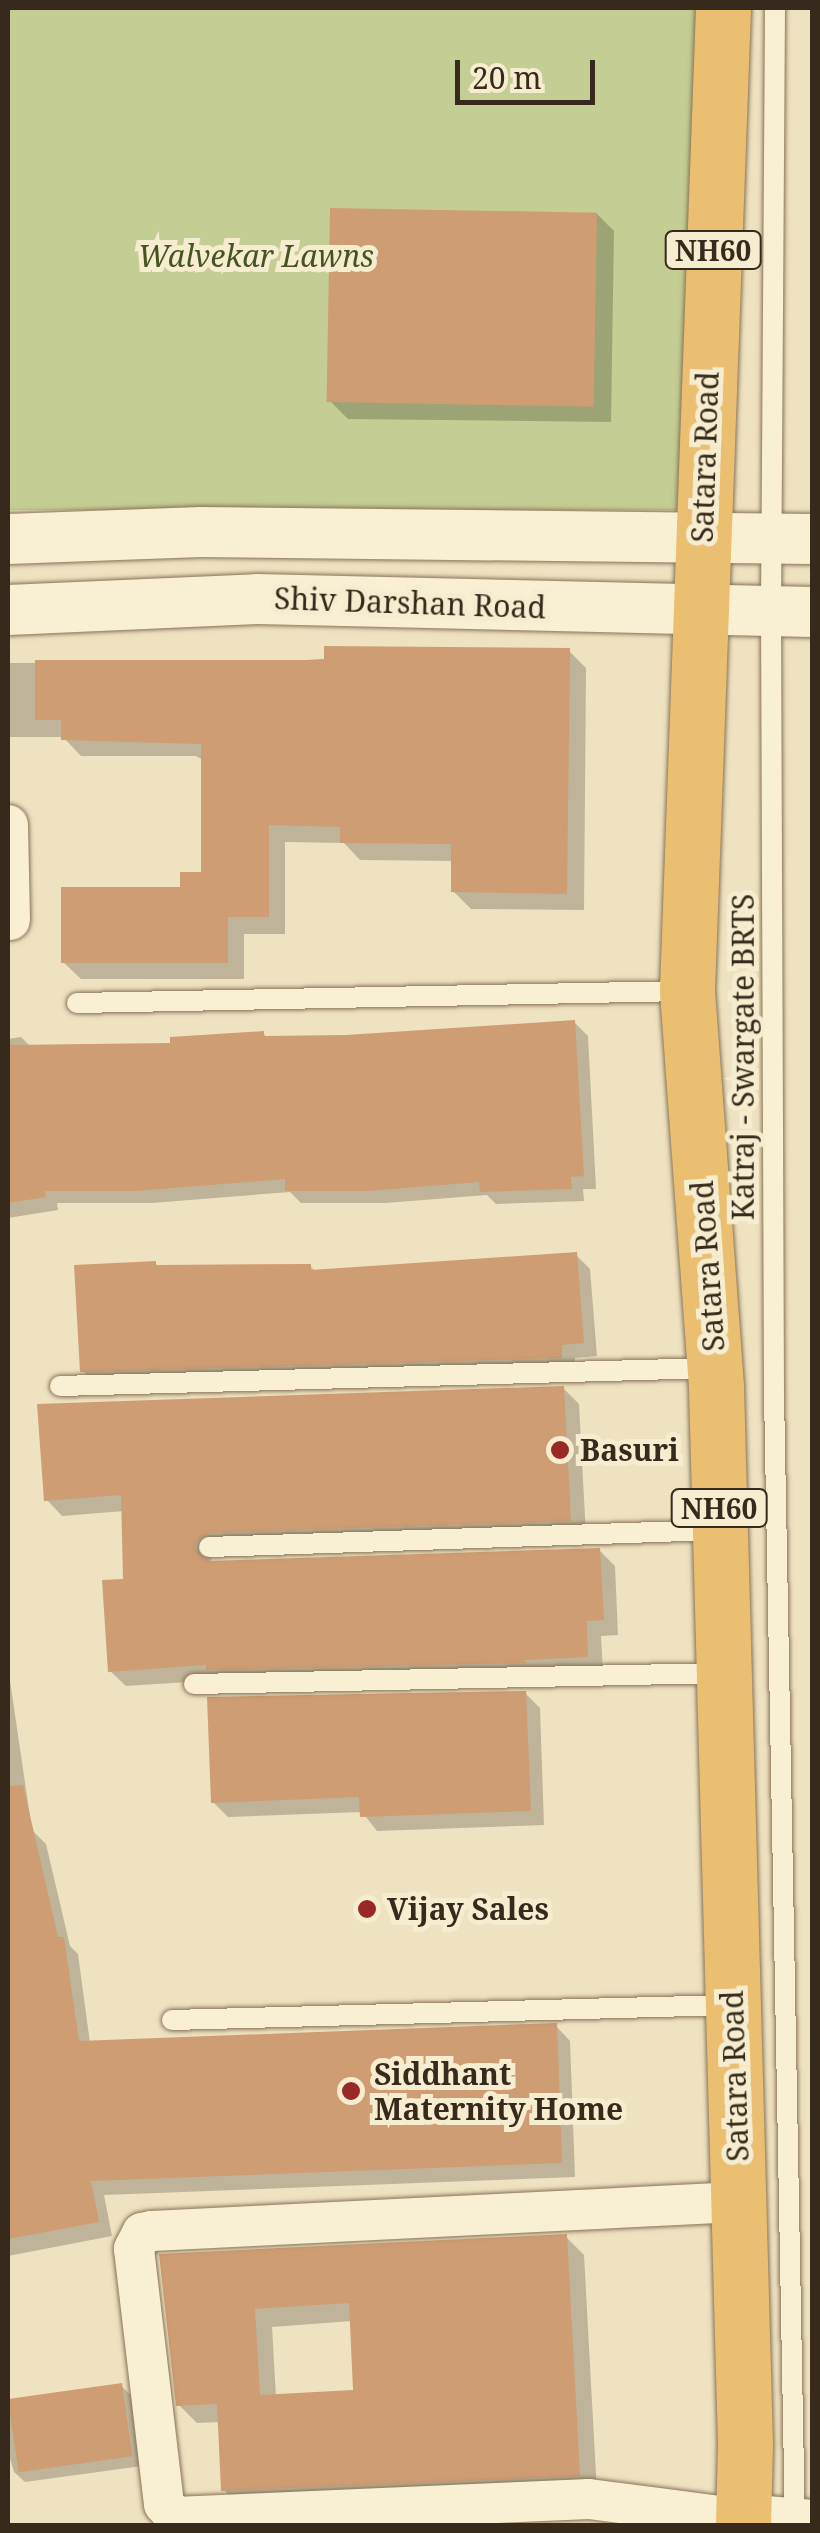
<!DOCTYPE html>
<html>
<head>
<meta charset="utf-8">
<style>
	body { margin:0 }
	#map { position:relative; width:820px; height:2533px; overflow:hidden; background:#efe2c0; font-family:"Noto Serif",serif }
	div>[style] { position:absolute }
	.green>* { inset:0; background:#c4cd93; transform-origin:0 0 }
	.shadow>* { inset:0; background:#0003 }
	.building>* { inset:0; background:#ce9d74; transform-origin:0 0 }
	.roads { filter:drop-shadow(0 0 2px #887357) drop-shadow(0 0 2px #887357) }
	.service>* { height:20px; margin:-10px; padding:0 10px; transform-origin:10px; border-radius:10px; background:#f9efd3 }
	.minor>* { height:40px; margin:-20px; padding:0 20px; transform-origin:20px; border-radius:20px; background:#f9efd3 }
	.tertiary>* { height:50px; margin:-25px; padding:0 25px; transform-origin:25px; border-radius:25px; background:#f9efd3 }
	.trunk>* { height:55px; margin:-27.5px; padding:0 27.5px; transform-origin:27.5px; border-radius:27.5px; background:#eabf72 }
	.dots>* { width:28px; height:28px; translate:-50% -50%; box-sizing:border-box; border:5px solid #f6eccf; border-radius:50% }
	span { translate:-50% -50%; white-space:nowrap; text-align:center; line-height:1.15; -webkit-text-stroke:10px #f6eccf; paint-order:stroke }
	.shield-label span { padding:2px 8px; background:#f6eccf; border:2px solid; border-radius:8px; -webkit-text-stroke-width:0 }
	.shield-label { font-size:28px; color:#372a1c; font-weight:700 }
	.park-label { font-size:30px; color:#465422; font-style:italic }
	.street-label { font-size:30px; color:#372a1c }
	.poi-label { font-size:30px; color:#372a1c; font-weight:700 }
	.left { translate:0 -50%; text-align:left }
	.frame { position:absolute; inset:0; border:10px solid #372a1c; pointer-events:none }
	.scale { position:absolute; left:455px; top:60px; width:140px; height:45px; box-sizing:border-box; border:5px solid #372a1c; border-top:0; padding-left:12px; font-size:30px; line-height:35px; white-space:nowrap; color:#372a1c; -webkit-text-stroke:8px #f6eccf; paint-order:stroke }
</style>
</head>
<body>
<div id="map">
	<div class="green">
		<i style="left:8px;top:8px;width:715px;height:502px"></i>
	</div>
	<div class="shadow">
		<i style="clip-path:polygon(596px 213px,614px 231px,611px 422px,348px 419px,330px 401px)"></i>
		<i style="clip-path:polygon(569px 651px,586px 668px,584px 910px,471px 909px,453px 891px,454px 861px,360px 860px,344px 843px,285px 842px,285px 934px,244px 934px,244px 979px,81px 979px,63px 962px,203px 875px,203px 760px,196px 756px,81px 756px,63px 737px,8px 737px,8px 663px,305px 663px)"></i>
		<i style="clip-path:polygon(574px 1022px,588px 1036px,596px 1189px,583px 1189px,584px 1201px,496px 1204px,487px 1195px,385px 1203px,301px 1203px,290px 1192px,152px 1203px,57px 1203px,58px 1210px,8px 1218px,8px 1039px,21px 1037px,31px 1047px,173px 1045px,263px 1033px,268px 1039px,346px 1037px)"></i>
		<i style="clip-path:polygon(576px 1255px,590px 1269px,597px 1356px,575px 1358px,575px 1372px,97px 1385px,83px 1371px,155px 1263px,159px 1267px,310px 1266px,316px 1272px)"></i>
		<i style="clip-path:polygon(563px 1388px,579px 1404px,586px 1536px,212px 1555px,211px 1563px,599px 1550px,615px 1566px,618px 1635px,601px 1636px,603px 1672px,219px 1680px,126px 1686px,110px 1671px,125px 1581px,124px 1511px,62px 1516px,47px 1500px)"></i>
		<i style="clip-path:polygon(8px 1667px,32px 1830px,46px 1844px,70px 1946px,78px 1954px,90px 2043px,556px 2026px,570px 2041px,575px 2177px,104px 2195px,112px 2236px,8px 2256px)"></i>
		<i style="clip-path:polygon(525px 1693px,540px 1708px,544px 1825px,377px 1831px,362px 1812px,228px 1817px,213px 1802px)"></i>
		<i style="clip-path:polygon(evenodd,566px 2237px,584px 2255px,597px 2493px,242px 2508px,224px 2490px,220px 2422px,197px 2423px,179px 2405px,161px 2257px,566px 2237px,352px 2321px,356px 2392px,276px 2397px,272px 2327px,352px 2321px)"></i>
		<i style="clip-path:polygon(121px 2386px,132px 2396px,142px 2466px,25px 2482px,14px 2472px,8px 2452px,8px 2402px)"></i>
	</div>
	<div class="building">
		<i style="left:330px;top:208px;width:267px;height:194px;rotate:1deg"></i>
		<i style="clip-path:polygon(324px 646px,570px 648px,567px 894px,451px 892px,451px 844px,340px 843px,340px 827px,269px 825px,269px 917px,228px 917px,228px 963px,61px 963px,61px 887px,180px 887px,180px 872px,201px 872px,201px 744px,61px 740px,61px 720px,35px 720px,35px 660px,305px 660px,324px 659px)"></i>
		<i style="clip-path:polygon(575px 1020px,584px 1176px,571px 1177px,572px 1189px,480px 1192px,479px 1182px,370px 1191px,285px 1191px,285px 1179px,138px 1191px,45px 1191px,46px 1197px,8px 1203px,8px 1045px,170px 1043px,170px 1037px,264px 1031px,264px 1036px,346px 1035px)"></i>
		<i style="clip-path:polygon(577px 1252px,584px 1343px,562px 1345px,562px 1358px,80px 1372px,74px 1265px,156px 1261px,156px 1265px,311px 1264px,311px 1270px)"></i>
		<i style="clip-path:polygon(564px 1386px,571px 1521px,209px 1533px,197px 1540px,195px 1548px,209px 1561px,600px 1548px,604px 1620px,587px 1621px,588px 1657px,525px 1660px,525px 1663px,206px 1670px,206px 1665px,108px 1672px,102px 1580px,123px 1579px,121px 1495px,44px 1501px,37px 1404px)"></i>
		<i style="clip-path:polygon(526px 1691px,531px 1811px,360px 1817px,359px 1797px,211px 1803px,207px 1697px)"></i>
		<i style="clip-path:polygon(23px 1785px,58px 1937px,64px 1937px,79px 2041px,557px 2023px,562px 2163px,91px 2181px,99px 2222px,8px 2239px,8px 1786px)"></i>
		<i style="clip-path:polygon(evenodd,567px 2234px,580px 2476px,221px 2491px,217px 2404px,176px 2406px,159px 2254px,567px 2234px,349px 2303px,353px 2390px,260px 2395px,255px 2309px,349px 2303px)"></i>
		<i style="left:122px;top:2383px;width:74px;height:115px;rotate:82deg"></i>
	</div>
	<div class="roads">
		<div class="service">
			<i style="left:775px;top:8px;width:601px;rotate:90.38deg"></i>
			<i style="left:771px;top:609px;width:784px;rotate:89.78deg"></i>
			<i style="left:774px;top:1393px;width:1131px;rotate:88.94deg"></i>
			<i style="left:77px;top:1003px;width:608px;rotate:-1.13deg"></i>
			<i style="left:60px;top:1386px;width:652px;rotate:-1.58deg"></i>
			<i style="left:209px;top:1547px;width:508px;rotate:-1.92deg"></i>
			<i style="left:194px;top:1684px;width:528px;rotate:-1.19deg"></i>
			<i style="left:172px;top:2020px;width:558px;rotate:-1.54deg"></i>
		</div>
		<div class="minor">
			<i style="left:8px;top:825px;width:95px;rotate:88.8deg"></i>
			<i style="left:738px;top:2202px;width:587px;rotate:177.17deg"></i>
			<i style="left:152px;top:2231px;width:10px;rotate:169deg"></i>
			<i style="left:142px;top:2233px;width:18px;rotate:117deg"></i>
			<i style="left:134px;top:2249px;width:257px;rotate:83.3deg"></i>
			<i style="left:164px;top:2504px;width:17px;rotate:50deg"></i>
			<i style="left:175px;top:2517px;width:414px;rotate:-2.5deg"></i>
			<i style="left:589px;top:2499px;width:155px;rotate:7.4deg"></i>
		</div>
		<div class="tertiary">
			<i style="left:8px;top:539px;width:193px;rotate:-2.1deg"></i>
			<i style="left:201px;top:532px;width:611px;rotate:0.66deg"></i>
			<i style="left:8px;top:610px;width:249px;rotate:-2.5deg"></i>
			<i style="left:257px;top:599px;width:555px;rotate:1.34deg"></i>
			<i style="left:743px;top:2519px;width:69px;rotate:5deg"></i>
		</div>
		<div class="trunk">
			<i style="left:723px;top:8px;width:984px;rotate:92.1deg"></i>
			<i style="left:687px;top:991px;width:397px;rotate:85.8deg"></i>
			<i style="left:716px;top:1387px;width:1056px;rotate:88.43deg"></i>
			<i style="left:745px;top:2443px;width:83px;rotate:91.4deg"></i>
		</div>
	</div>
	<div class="dots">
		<i style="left:560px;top:1450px;background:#982926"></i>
		<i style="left:367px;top:1909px;background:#982926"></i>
		<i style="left:351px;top:2091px;background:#982926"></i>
	</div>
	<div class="shield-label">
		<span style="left:713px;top:250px">NH60</span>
		<span style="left:719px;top:1508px">NH60</span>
	</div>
	<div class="park-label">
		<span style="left:256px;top:256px">Walvekar Lawns</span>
	</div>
	<div class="street-label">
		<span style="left:705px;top:457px;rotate:-88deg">Satara Road</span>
		<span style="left:410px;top:603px;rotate:2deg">Shiv Darshan Road</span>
		<span style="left:743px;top:1057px;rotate:-90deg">Katraj - Swargate BRTS</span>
		<span style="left:708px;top:1266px;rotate:-94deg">Satara Road</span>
		<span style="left:735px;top:2076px;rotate:-92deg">Satara Road</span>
	</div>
	<div class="poi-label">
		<span class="left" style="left:580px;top:1450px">Basuri</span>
		<span class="left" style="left:387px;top:1909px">Vijay Sales</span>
		<span class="left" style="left:374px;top:2091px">Siddhant<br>Maternity Home</span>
	</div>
	<div class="frame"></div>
	<div class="scale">20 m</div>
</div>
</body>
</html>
